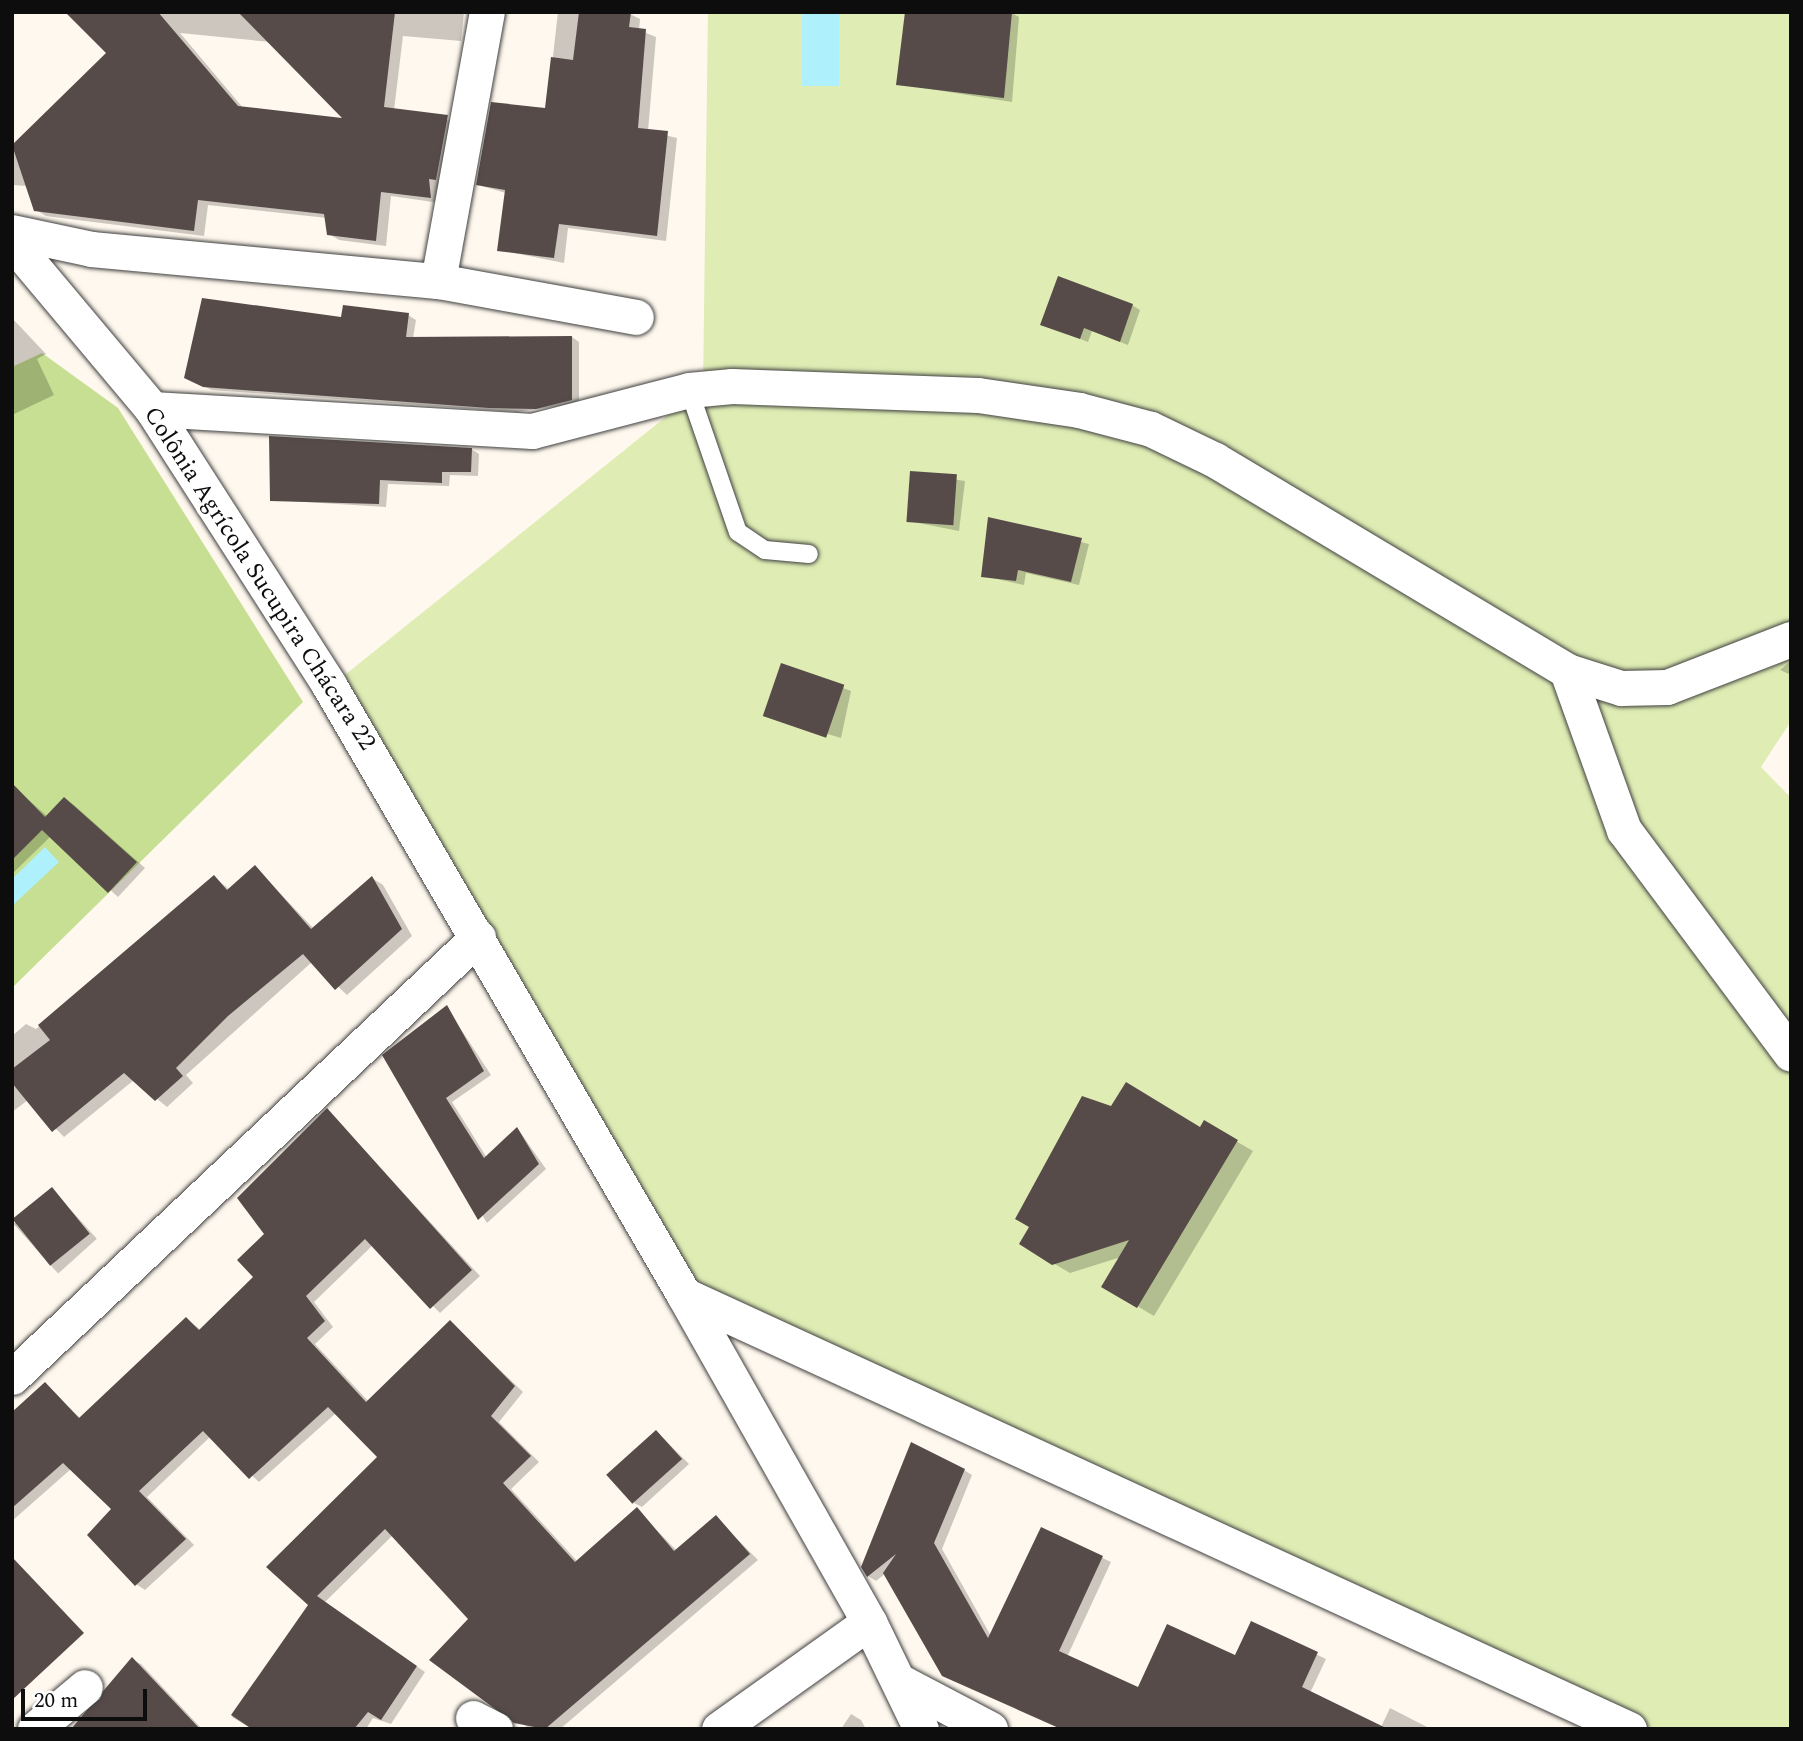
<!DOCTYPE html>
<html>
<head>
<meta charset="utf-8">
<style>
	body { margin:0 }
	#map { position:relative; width:1803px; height:1741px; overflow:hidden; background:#fff8ee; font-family:Spectral,serif }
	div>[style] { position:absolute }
	.green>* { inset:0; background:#dfedb4 }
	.forest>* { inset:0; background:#c6df92 }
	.water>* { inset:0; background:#aef0fb; transform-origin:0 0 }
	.shadow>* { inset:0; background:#0003; transform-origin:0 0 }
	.building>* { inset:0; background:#574b49; transform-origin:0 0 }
	.roads { filter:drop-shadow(0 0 2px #404040) drop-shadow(0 0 2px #404040) }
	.service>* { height:18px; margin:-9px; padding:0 9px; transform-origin:9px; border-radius:9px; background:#fff }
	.minor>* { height:35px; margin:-17.5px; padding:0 17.5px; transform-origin:17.5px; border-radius:17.5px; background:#fff }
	span { translate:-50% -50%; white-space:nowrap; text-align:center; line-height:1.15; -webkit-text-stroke:7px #fff; paint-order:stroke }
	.street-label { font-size:24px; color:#0d0d0d }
	.frame { position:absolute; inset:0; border:14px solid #0d0d0d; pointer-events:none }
	.scale { position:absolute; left:21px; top:1689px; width:126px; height:32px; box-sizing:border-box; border:4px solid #0d0d0d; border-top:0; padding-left:9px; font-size:21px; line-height:24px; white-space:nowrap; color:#0d0d0d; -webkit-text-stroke:5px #fff; paint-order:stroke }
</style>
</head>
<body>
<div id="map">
	<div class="green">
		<i style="clip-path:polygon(708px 12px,1791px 12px,1791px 721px,1761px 767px,1791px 798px,1791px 1729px,1642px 1729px,701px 1301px,341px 678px,703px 387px)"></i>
	</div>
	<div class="forest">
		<i style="clip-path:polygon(42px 353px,118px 408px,303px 702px,12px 988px,12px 367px)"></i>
	</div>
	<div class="water">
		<i style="left:802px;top:12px;width:37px;height:74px"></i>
		<i style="clip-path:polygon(45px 847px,59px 862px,12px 906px,12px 879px)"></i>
	</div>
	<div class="shadow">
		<i style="clip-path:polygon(evenodd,67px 12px,464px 12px,461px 41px,403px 36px,394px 110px,457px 122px,440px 203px,391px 196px,386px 246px,339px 240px,329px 234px,327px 218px,208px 205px,204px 236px,46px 216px,36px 210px,27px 186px,12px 185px,12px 147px,108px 53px,67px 12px,180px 33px,270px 42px,347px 121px,244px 109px,180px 33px)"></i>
		<i style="clip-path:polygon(558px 12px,630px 14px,640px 19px,639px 30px,656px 37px,648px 131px,677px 138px,666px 241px,568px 228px,564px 263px,499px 250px,506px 193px,478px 185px,547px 109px)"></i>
		<i style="clip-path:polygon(1012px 13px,1019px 17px,1012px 102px,898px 84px)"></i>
		<i style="clip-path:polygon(1132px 305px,1140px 310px,1128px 345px,1092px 331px,1088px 342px,1042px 324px)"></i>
		<i style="clip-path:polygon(408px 315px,416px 320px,413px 338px,572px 337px,579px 342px,579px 403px,517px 412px,212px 390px,194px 382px)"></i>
		<i style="clip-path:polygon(12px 318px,46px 354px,37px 359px,54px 395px,12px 415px)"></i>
		<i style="clip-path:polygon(471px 449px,479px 454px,478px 476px,450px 475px,449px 486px,388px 484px,386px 507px,272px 500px)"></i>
		<i style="clip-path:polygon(911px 473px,965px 481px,959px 531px,908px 521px)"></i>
		<i style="clip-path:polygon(990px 519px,1089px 544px,1079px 585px,1026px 573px,1024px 585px,983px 576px)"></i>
		<i style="clip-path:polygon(1791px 661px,1791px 675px,1780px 670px)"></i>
		<i style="clip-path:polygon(782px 665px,851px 691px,841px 738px,768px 716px)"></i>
		<i style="clip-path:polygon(13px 786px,48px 817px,65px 799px,74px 805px,145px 868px,118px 897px,51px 836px,12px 874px)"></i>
		<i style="clip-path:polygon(255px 867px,314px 929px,372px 878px,383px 885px,412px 936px,347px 995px,312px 962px,186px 1075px,193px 1083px,167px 1107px,134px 1080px,64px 1137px,28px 1100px,12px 1112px,12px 1036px,26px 1024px,36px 1029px,214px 877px,230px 890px)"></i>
		<i style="clip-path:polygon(447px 1008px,491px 1075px,452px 1102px,487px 1158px,518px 1129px,546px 1169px,487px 1223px,385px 1055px)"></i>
		<i style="clip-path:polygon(1111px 1108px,1201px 1129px,1205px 1123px,1253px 1151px,1154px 1316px,1103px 1286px,1121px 1257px,1070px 1273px,1053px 1263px)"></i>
		<i style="clip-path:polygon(327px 1110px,480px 1276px,440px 1313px,373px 1245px,314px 1302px,333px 1327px,315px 1344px,369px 1402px,450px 1322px,523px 1392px,499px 1422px,539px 1462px,511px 1489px,578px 1562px,637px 1510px,677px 1551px,716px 1518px,758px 1560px,560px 1729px,530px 1729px,432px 1660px,470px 1619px,393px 1535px,324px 1603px,425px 1672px,391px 1724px,373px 1718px,366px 1729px,252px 1729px,232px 1717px,310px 1604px,380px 1457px,336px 1413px,259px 1482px,211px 1436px,147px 1497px,194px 1545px,145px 1590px,136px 1584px,114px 1509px,71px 1469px,12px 1521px,12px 1414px,45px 1384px,81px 1419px,186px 1319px,201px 1330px,256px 1277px,266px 1234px)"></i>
		<i style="left:52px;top:1189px;width:67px;height:52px;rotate:48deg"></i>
		<i style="clip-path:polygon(657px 1432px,689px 1464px,642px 1507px,634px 1503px)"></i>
		<i style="clip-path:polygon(964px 1470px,972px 1475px,942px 1549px,991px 1636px,1042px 1529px,1111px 1562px,1067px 1657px,1139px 1689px,1236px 1657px,1252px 1623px,1326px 1659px,1310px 1693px,1381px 1727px,1390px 1708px,1431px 1729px,1068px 1729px,886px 1573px,876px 1581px,868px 1576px)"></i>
		<i style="clip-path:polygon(132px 1660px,141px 1664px,202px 1729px,73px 1729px)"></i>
		<i style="clip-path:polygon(851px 1714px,861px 1720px,866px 1729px,841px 1729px)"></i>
	</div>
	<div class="building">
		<i style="clip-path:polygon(65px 12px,158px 12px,238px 106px,342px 118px,238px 12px,395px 12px,384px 107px,448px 115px,436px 180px,429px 179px,431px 198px,381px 192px,376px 241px,327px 235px,324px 214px,198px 200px,194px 231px,34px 211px,12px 145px,106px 53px)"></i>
		<i style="clip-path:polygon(579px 12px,631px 12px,629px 27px,646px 29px,638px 128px,668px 131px,657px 236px,559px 224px,554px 258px,497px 251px,505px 190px,476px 185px,491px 102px,545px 108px,551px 57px,573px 60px)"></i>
		<i style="clip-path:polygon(905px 12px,1012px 12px,1004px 98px,896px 85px)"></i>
		<i style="clip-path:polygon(1058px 276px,1133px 304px,1120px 342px,1084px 328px,1080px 339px,1040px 325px)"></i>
		<i style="clip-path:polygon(202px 298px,341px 317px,343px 305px,409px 313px,406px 337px,572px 336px,572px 400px,536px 409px,489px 408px,203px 387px,184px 378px)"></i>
		<i style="clip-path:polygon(269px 436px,472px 448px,471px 472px,442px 472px,442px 483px,380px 480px,379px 504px,270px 501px)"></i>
		<i style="left:910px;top:471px;width:47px;height:51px;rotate:4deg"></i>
		<i style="clip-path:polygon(988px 517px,1082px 538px,1071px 582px,1018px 570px,1016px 581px,981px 577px)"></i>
		<i style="left:781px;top:663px;width:67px;height:56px;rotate:19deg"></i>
		<i style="clip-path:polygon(12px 783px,45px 817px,64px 797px,137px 862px,108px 893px,42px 830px,12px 860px)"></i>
		<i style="clip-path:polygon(255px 865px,311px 929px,372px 876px,402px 929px,335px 990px,303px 954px,228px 1016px,176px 1068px,183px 1076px,155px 1101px,124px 1073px,52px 1132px,12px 1083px,12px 1069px,50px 1040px,38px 1025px,214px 875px,227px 890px)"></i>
		<i style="clip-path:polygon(447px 1005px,484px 1071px,446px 1098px,484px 1158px,517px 1127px,539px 1164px,478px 1220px,382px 1055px)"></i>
		<i style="clip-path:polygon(1126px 1082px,1200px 1127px,1204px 1120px,1238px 1140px,1137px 1308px,1101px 1287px,1129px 1240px,1052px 1265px,1019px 1244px,1029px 1227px,1015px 1219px,1082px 1096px,1111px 1106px)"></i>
		<i style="clip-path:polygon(327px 1108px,472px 1270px,430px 1309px,365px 1239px,306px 1296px,325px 1321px,307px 1338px,366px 1402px,450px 1320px,515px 1386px,491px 1416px,531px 1456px,503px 1483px,575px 1562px,637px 1507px,674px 1551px,716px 1515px,750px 1554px,545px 1729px,514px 1723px,429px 1660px,468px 1619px,385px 1529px,317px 1596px,417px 1666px,381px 1720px,368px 1712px,354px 1729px,252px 1729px,231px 1715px,308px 1605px,266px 1567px,377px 1457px,328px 1407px,249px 1479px,203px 1431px,139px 1491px,186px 1539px,135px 1586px,87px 1535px,111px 1509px,63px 1463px,12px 1508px,12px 1412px,45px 1382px,79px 1418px,186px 1317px,199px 1330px,253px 1277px,237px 1260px,264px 1234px,237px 1198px)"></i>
		<i style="left:52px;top:1187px;width:60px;height:51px;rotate:51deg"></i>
		<i style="left:656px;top:1430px;width:39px;height:67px;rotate:48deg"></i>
		<i style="clip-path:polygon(911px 1442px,965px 1469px,934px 1543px,988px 1638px,1041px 1527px,1103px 1556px,1059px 1651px,1138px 1687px,1167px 1624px,1235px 1655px,1251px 1621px,1318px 1652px,1302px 1687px,1388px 1729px,1061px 1729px,942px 1676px,883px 1573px,896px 1554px,867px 1577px,861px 1567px)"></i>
		<i style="clip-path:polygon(12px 1557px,84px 1633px,12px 1700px)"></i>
		<i style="clip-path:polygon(132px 1657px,200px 1729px,71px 1729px)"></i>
	</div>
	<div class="roads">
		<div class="service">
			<i style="left:689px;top:390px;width:150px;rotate:71deg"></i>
			<i style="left:738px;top:532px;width:32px;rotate:34deg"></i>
			<i style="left:765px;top:550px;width:44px;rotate:5.2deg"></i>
		</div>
		<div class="minor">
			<i style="left:12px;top:232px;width:81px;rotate:12.1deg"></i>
			<i style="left:91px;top:249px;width:348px;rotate:5.3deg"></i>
			<i style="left:438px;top:281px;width:201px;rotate:10.3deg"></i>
			<i style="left:12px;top:242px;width:218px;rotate:50deg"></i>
			<i style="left:152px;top:409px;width:328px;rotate:57.3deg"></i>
			<i style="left:329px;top:685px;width:706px;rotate:59.8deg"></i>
			<i style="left:684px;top:1295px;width:376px;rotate:60.5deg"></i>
			<i style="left:869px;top:1622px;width:119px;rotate:64.1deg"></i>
			<i style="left:438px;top:281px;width:273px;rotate:-79.7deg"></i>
			<i style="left:152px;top:409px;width:381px;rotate:3.3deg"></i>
			<i style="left:532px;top:431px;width:162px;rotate:-14.6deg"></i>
			<i style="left:689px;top:390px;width:43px;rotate:-5.3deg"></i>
			<i style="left:732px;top:386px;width:246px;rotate:2.1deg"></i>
			<i style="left:978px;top:395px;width:102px;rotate:8.4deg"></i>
			<i style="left:1079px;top:410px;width:74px;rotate:14.8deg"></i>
			<i style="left:1151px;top:429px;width:71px;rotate:25.8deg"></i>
			<i style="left:1215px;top:460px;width:410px;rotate:30.9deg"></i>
			<i style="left:1567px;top:671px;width:57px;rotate:17.5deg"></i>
			<i style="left:1621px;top:688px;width:46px;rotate:-1.2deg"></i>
			<i style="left:1667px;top:687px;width:133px;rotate:-21.2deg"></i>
			<i style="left:1567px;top:671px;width:169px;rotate:70.3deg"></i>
			<i style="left:1624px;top:830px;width:279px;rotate:53.3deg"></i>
			<i style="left:684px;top:1295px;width:1040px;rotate:24.67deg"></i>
			<i style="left:12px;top:1377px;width:641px;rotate:-43.36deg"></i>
			<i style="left:899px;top:1681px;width:103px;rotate:27.8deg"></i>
			<i style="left:473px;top:1718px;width:25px;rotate:27deg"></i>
			<i style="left:35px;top:1729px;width:65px;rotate:-40deg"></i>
			<i style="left:719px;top:1729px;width:184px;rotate:-35.5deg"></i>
		</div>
	</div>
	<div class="street-label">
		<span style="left:259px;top:579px;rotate:57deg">Colônia Agrícola Sucupira Chácara 22</span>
	</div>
	<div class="frame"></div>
	<div class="scale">20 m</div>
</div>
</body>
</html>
